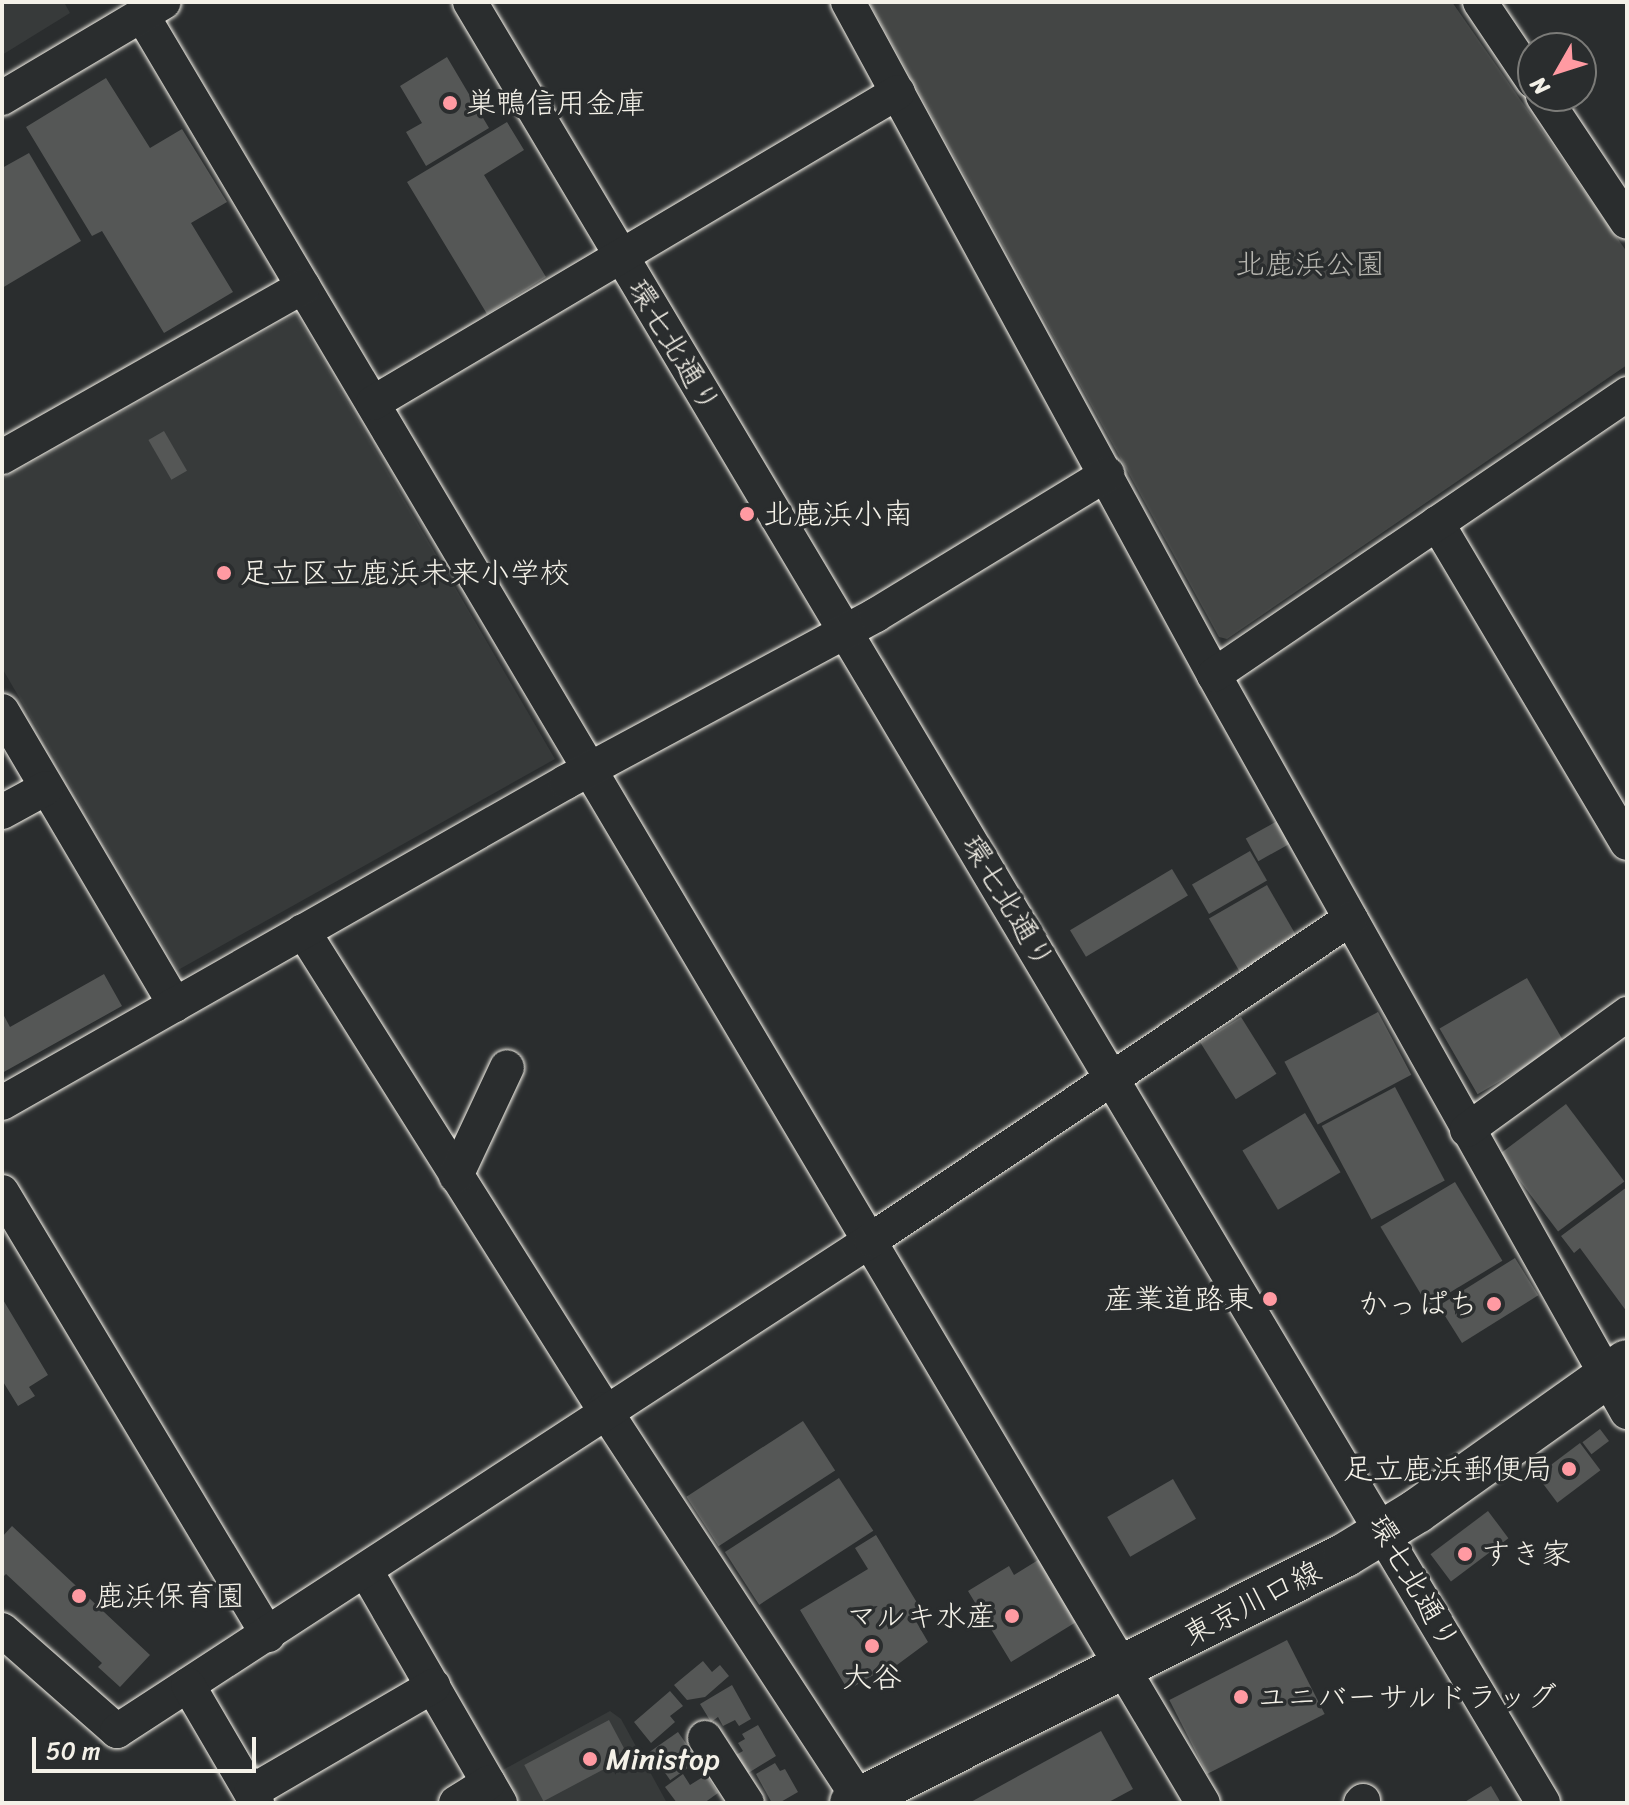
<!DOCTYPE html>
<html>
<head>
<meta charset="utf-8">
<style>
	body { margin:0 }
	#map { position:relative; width:1629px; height:1805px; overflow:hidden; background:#2a2d2e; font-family:Sriracha,"Klee One",sans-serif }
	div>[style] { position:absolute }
	.built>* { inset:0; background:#373a3a }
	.green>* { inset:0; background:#444645 }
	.building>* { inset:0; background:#555756; transform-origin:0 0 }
	.roads { filter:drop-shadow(0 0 2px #f4f1e8) drop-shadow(0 0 2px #f4f1e8) }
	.minor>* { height:34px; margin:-17px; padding:0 17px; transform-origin:17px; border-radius:17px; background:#2a2d2e }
	.major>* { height:44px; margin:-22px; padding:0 22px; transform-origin:22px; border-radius:22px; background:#2a2d2e }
	.dots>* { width:22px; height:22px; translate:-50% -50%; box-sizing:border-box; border:4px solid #2a2d2e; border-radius:50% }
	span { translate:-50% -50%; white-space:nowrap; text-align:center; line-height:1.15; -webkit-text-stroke:7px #2a2d2e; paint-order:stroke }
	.poi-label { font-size:30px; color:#f4f1e8 }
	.left { translate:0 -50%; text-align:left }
	.right { translate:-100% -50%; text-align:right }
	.park-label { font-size:30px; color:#b6b5af }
	.street-label { font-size:30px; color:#f4f1e8 }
	.frame { position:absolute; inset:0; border:4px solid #f4f1e8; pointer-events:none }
	.north { position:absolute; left:1517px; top:32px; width:80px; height:80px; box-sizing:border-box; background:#2a2d2e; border:2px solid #7b7b78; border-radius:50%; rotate:231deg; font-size:22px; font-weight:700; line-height:32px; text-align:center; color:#f4f1e8 }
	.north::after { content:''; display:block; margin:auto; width:28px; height:36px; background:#ff9aa2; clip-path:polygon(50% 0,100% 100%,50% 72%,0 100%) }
	.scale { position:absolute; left:32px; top:1737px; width:224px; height:36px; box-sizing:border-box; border:4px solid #f4f1e8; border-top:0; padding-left:10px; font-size:24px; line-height:28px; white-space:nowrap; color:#f4f1e8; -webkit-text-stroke:6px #2a2d2e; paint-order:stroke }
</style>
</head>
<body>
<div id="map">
	<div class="built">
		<i style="clip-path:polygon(2px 2px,64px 2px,70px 13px,2px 55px)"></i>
		<i style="clip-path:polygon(296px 314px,555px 759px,178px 970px,2px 668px,2px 479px)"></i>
		<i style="clip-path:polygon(610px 1711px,621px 1719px,667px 1803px,519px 1803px,501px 1771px)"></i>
	</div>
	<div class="green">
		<i style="clip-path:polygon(869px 2px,1452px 2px,1627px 252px,1627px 365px,1227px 639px,1219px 637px)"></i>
	</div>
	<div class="building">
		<i style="clip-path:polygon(447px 57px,489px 128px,426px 166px,406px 132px,422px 123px,400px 86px)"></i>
		<i style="clip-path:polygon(106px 78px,150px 148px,182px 129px,227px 202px,191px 223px,233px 292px,164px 333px,102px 231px,92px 236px,26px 127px)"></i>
		<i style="clip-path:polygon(507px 122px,524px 150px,484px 175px,546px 277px,487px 314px,407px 182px)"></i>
		<i style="clip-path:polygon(29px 153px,81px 241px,2px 288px,2px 168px)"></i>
		<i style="left:164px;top:431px;width:46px;height:18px;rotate:60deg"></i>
		<i style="left:1279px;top:820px;width:26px;height:38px;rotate:61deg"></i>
		<i style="left:1250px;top:851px;width:34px;height:67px;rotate:60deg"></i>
		<i style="left:1172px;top:869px;width:31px;height:119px;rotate:59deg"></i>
		<i style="left:1267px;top:885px;width:67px;height:67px;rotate:60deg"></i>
		<i style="clip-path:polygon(104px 974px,122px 1006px,2px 1073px,2px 1012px,10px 1027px)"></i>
		<i style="left:1527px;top:978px;width:76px;height:101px;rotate:60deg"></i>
		<i style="left:1378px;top:1012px;width:71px;height:106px;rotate:62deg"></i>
		<i style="left:1241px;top:1017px;width:67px;height:48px;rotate:58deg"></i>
		<i style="left:1395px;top:1087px;width:106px;height:83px;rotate:62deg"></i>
		<i style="left:1566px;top:1104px;width:97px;height:83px;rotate:53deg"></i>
		<i style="left:1305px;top:1113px;width:69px;height:73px;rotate:59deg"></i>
		<i style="left:1455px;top:1182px;width:92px;height:87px;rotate:59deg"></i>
		<i style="clip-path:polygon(1627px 1187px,1627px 1312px,1580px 1248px,1574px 1253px,1561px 1236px)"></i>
		<i style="left:1515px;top:1258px;width:44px;height:90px;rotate:58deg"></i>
		<i style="clip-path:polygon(2px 1298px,48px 1375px,29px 1387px,35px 1396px,18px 1406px,2px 1380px)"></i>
		<i style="left:803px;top:1421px;width:59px;height:139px;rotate:57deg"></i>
		<i style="left:1600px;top:1429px;width:15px;height:22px;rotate:53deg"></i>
		<i style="left:1580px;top:1443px;width:34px;height:54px;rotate:53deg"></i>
		<i style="left:839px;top:1478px;width:63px;height:136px;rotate:57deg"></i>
		<i style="left:1173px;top:1479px;width:46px;height:76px;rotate:60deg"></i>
		<i style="left:1488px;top:1511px;width:34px;height:72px;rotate:53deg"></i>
		<i style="clip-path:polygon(12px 1526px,150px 1655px,120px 1687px,98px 1667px,102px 1663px,6px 1574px,2px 1578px,2px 1537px)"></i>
		<i style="clip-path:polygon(876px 1535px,919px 1606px,910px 1611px,928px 1642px,878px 1679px,875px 1674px,848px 1690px,800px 1610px,868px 1569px,855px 1548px)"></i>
		<i style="clip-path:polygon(1043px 1557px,1081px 1619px,1011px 1662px,968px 1591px,1009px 1566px,1014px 1575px)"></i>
		<i style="left:1287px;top:1640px;width:83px;height:132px;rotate:63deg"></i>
		<i style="clip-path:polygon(703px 1661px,712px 1672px,720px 1665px,729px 1676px,705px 1697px,687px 1700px,674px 1685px)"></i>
		<i style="clip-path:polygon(732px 1685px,751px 1719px,739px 1726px,735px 1720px,723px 1726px,718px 1717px,711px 1722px,700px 1704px)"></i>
		<i style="clip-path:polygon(670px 1691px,683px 1706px,670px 1716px,675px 1722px,651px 1743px,634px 1722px)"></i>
		<i style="left:609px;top:1720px;width:41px;height:96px;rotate:62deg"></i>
		<i style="clip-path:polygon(758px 1725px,776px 1756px,745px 1775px,734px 1756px,743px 1751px,738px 1743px,745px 1739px,742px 1734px)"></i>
		<i style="clip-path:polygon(1101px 1731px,1133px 1789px,1107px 1803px,969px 1803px)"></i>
		<i style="left:678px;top:1732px;width:35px;height:34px;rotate:55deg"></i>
		<i style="clip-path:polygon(775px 1763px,780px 1771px,785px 1769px,798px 1792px,779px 1803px,772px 1803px,756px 1774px)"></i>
		<i style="clip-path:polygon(683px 1774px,690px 1785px,706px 1775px,718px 1793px,704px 1803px,677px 1803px,665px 1787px)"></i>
		<i style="clip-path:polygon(1491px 1786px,1501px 1803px,1463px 1803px)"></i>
	</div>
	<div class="roads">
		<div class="minor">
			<i style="left:470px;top:2px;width:2096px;rotate:59.21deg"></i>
			<i style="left:848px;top:2px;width:766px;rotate:61.46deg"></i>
			<i style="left:1214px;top:675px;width:845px;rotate:60.73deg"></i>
			<i style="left:1480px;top:2px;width:95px;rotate:56.1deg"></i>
			<i style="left:142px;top:15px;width:2079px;rotate:59.32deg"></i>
			<i style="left:1543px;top:96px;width:151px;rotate:56.3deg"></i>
			<i style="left:2px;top:98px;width:188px;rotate:-30.7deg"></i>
			<i style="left:373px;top:403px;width:610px;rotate:-30.64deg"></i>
			<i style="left:2px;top:457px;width:346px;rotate:-29.5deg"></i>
			<i style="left:1437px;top:523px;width:372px;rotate:59.3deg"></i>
			<i style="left:1214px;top:675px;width:500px;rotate:-34.2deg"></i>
			<i style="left:2px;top:711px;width:341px;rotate:59.5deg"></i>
			<i style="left:2px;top:812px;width:50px;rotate:-28.6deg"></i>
			<i style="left:303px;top:931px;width:565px;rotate:57.8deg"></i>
			<i style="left:604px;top:1409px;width:471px;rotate:56.8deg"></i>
			<i style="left:2px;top:1103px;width:649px;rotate:-29.65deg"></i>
			<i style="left:566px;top:782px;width:352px;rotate:-28.3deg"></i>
			<i style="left:876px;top:615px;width:271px;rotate:-31.4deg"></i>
			<i style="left:1467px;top:1130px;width:198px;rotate:-35.9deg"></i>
			<i style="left:456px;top:1176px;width:120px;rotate:-64.9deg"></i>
			<i style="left:2px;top:1192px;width:517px;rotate:59.02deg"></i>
			<i style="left:366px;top:1571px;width:268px;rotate:60deg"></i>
			<i style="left:2px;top:1630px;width:153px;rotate:41.3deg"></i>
			<i style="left:117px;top:1731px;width:900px;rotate:-33.07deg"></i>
			<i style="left:871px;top:1240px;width:577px;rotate:-33.83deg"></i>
			<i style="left:188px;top:1685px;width:137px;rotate:59.7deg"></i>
			<i style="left:705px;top:1738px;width:77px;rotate:57.1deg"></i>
			<i style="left:251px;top:1792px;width:211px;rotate:-30.2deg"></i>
			<i style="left:456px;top:1803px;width:38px;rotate:-32deg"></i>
			<i style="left:1361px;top:1803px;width:3px;rotate:-45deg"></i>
		</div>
		<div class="major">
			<i style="left:852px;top:1803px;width:552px;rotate:-26.7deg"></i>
			<i style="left:1345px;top:1555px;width:84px;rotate:-31.4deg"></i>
			<i style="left:1417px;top:1511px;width:257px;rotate:-35.4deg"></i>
		</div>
	</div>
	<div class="dots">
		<i style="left:450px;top:103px;background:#ff9aa2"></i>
		<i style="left:747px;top:514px;background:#ff9aa2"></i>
		<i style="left:224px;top:573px;background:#ff9aa2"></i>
		<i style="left:1270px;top:1299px;background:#ff9aa2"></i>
		<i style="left:1494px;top:1304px;background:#ff9aa2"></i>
		<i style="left:1569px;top:1469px;background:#ff9aa2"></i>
		<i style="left:1465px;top:1554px;background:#ff9aa2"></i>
		<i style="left:79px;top:1596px;background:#ff9aa2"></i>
		<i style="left:1012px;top:1616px;background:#ff9aa2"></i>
		<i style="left:872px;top:1646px;background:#ff9aa2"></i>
		<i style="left:1241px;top:1697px;background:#ff9aa2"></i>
		<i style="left:590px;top:1759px;background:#ff9aa2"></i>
	</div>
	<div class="poi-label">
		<span class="left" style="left:466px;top:103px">巣鴨信用金庫</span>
		<span class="left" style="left:763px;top:514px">北鹿浜小南</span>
		<span class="left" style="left:240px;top:573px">足立区立鹿浜未来小学校</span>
		<span class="right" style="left:1254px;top:1299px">産業道路東</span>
		<span class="right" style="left:1478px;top:1304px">かっぱち</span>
		<span class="right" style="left:1553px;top:1469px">足立鹿浜郵便局</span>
		<span class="left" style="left:1481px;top:1554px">すき家</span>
		<span class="left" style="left:95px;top:1596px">鹿浜保育園</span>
		<span class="right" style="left:996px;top:1616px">マルキ水産</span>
		<span style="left:872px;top:1677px">大谷</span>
		<span class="left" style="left:1257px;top:1697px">ユニバーサルドラッグ</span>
		<span class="left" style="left:606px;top:1759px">Ministop</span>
	</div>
	<div class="park-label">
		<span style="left:1310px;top:264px">北鹿浜公園</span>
	</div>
	<div class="street-label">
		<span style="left:674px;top:346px;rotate:59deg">環七北通り</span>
		<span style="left:1008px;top:902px;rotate:59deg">環七北通り</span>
		<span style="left:1414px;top:1582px;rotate:60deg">環七北通り</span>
		<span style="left:1252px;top:1603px;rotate:-27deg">東京川口線</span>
	</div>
	<div class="frame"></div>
	<div class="north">N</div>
	<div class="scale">50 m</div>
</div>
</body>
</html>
